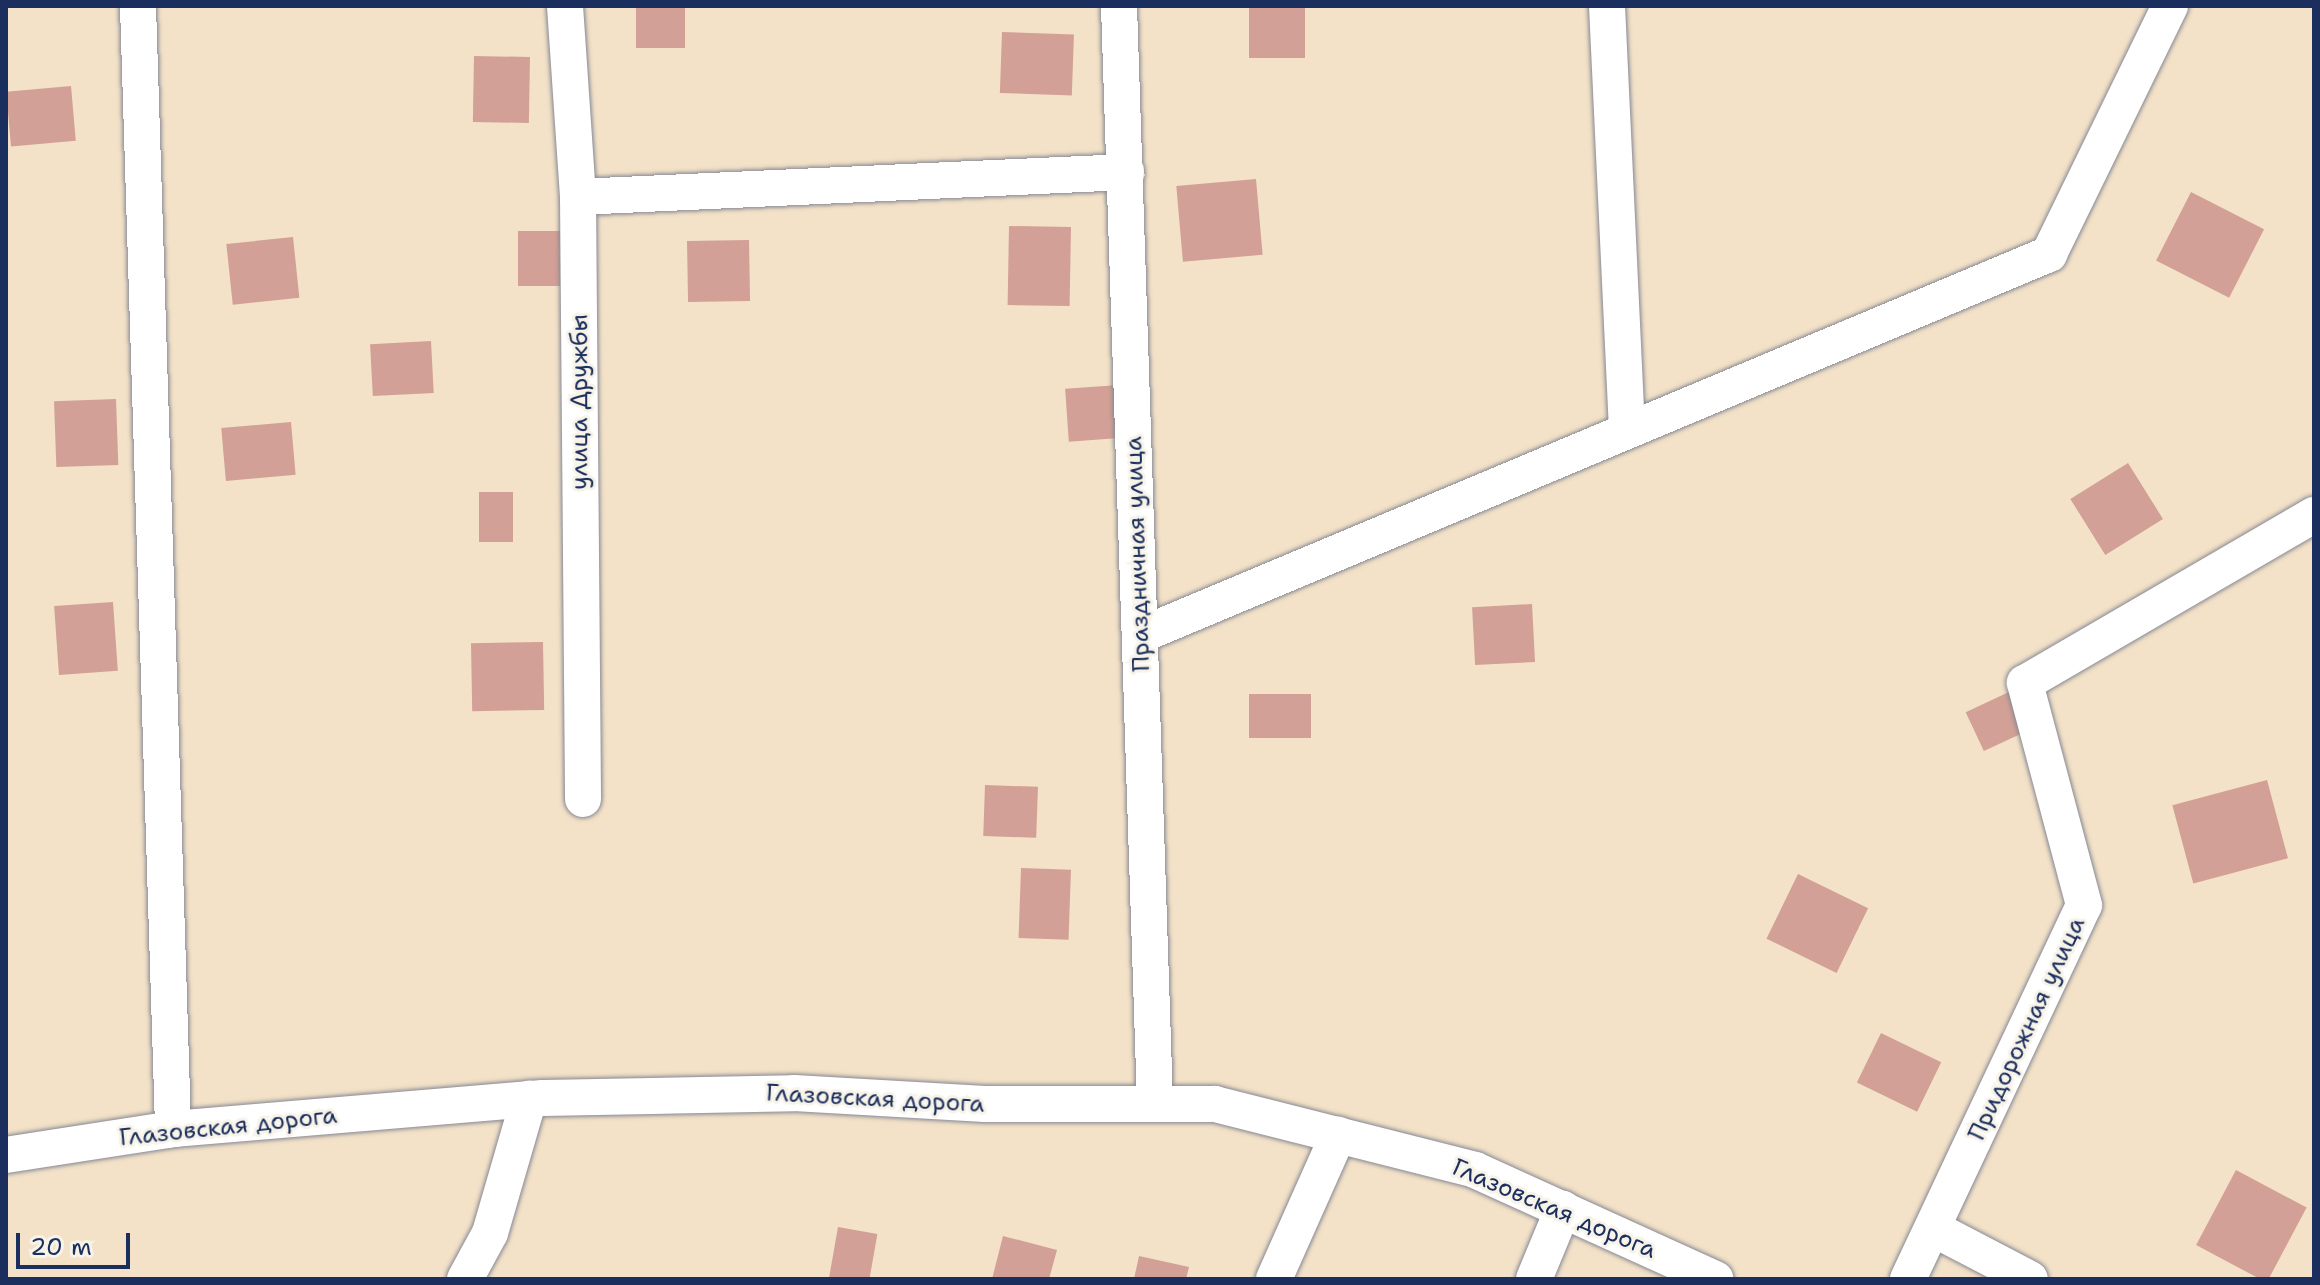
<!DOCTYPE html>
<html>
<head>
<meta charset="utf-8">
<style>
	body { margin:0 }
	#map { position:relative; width:2320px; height:1285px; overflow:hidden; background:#f3e2c8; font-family:"Shantell Sans",sans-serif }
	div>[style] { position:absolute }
	.building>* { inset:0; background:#d2a096; transform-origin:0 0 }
	.roads { filter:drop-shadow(0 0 2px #878893) drop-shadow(0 0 2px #878893) }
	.minor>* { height:36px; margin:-18px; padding:0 18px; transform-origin:18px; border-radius:18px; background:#fff }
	span { translate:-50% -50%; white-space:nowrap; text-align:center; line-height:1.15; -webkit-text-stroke:6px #f7f3e8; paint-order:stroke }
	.street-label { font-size:24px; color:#1b2f5e }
	.frame { position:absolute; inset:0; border:8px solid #1b2f5e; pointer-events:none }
	.scale { position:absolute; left:16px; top:1233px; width:114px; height:36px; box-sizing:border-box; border:4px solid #1b2f5e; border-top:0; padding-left:10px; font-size:24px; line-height:28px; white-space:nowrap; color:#1b2f5e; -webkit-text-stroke:6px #f7f3e8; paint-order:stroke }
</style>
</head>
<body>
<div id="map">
	<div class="building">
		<i style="left:636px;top:6px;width:49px;height:42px"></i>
		<i style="left:1249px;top:6px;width:56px;height:52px"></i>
		<i style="left:1002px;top:32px;width:72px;height:61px;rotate:2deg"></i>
		<i style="left:474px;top:56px;width:56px;height:66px;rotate:1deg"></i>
		<i style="left:71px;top:86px;width:55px;height:65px;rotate:85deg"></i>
		<i style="left:1256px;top:179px;width:76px;height:80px;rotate:85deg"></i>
		<i style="left:2191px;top:192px;width:82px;height:77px;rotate:27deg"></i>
		<i style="left:1009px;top:226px;width:62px;height:79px;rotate:1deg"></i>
		<i style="left:518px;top:231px;width:42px;height:55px"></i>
		<i style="left:293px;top:237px;width:61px;height:67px;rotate:84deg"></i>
		<i style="left:749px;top:240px;width:61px;height:62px;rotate:89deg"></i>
		<i style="left:431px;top:341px;width:52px;height:61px;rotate:87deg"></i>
		<i style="left:1119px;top:385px;width:53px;height:54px;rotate:86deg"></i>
		<i style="left:116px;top:399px;width:66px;height:62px;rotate:88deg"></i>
		<i style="left:291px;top:422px;width:53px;height:70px;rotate:85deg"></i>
		<i style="left:2128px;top:463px;width:66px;height:68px;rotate:58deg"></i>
		<i style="left:479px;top:492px;width:34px;height:50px"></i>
		<i style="left:113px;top:602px;width:69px;height:59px;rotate:86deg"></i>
		<i style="left:1532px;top:604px;width:58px;height:60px;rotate:87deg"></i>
		<i style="left:543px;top:642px;width:68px;height:72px;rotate:89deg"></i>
		<i style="left:2011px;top:691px;width:43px;height:50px;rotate:65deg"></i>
		<i style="left:1311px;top:694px;width:44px;height:62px;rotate:90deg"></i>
		<i style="left:2267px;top:780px;width:81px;height:98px;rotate:75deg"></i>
		<i style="left:985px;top:785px;width:53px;height:51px;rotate:2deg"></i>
		<i style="left:1021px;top:868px;width:50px;height:70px;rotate:2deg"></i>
		<i style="left:1798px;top:874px;width:78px;height:72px;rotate:26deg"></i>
		<i style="left:1881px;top:1033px;width:67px;height:55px;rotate:26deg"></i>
		<i style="left:2236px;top:1170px;width:80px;height:85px;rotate:28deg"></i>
		<i style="left:838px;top:1227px;width:40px;height:53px;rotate:10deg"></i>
		<i style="clip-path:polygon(1003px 1236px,1057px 1250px,1049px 1279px,992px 1279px)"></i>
		<i style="clip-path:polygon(1139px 1256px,1189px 1267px,1186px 1279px,1134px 1279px)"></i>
	</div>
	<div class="roads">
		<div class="minor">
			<i style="left:138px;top:6px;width:1124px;rotate:88.21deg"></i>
			<i style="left:565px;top:6px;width:191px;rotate:86.1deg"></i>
			<i style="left:578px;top:197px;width:602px;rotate:89.52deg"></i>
			<i style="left:1119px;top:6px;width:1098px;rotate:88.12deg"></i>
			<i style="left:1607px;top:6px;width:424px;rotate:87.3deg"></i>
			<i style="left:578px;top:197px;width:549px;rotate:-2.61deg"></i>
			<i style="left:1141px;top:635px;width:985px;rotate:-22.76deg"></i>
			<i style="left:2049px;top:254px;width:276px;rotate:-64deg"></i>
			<i style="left:6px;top:1155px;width:169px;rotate:-8.8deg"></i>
			<i style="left:173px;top:1129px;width:371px;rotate:-4.8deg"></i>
			<i style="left:543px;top:1098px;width:251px;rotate:-1.1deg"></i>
			<i style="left:794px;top:1093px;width:191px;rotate:3.3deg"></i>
			<i style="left:985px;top:1104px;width:230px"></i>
			<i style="left:1215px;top:1104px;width:268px;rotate:14.2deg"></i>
			<i style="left:1475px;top:1170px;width:264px;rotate:24.4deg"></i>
			<i style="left:1934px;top:1229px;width:108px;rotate:27.5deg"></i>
			<i style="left:465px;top:1279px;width:52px;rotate:-61.5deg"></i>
			<i style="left:490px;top:1233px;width:140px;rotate:-73.8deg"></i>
			<i style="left:1274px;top:1279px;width:158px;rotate:-66deg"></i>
			<i style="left:1534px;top:1279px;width:76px;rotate:-67.5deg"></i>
			<i style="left:1908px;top:1279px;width:413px;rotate:-64.8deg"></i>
			<i style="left:2084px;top:905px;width:230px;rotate:-104.9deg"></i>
			<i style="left:2025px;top:683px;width:334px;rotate:-30.2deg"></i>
		</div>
	</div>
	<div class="street-label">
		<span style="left:580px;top:402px;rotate:-90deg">улица Дружбы</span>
		<span style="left:1138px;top:554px;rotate:-92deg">Праздничная улица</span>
		<span style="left:2027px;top:1029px;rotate:-65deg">Придорожная улица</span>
		<span style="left:875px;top:1099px;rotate:3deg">Глазовская дорога</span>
		<span style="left:228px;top:1127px;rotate:-6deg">Глазовская дорога</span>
		<span style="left:1554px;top:1209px;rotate:23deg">Глазовская дорога</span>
	</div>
	<div class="frame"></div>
	<div class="scale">20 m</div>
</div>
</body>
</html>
